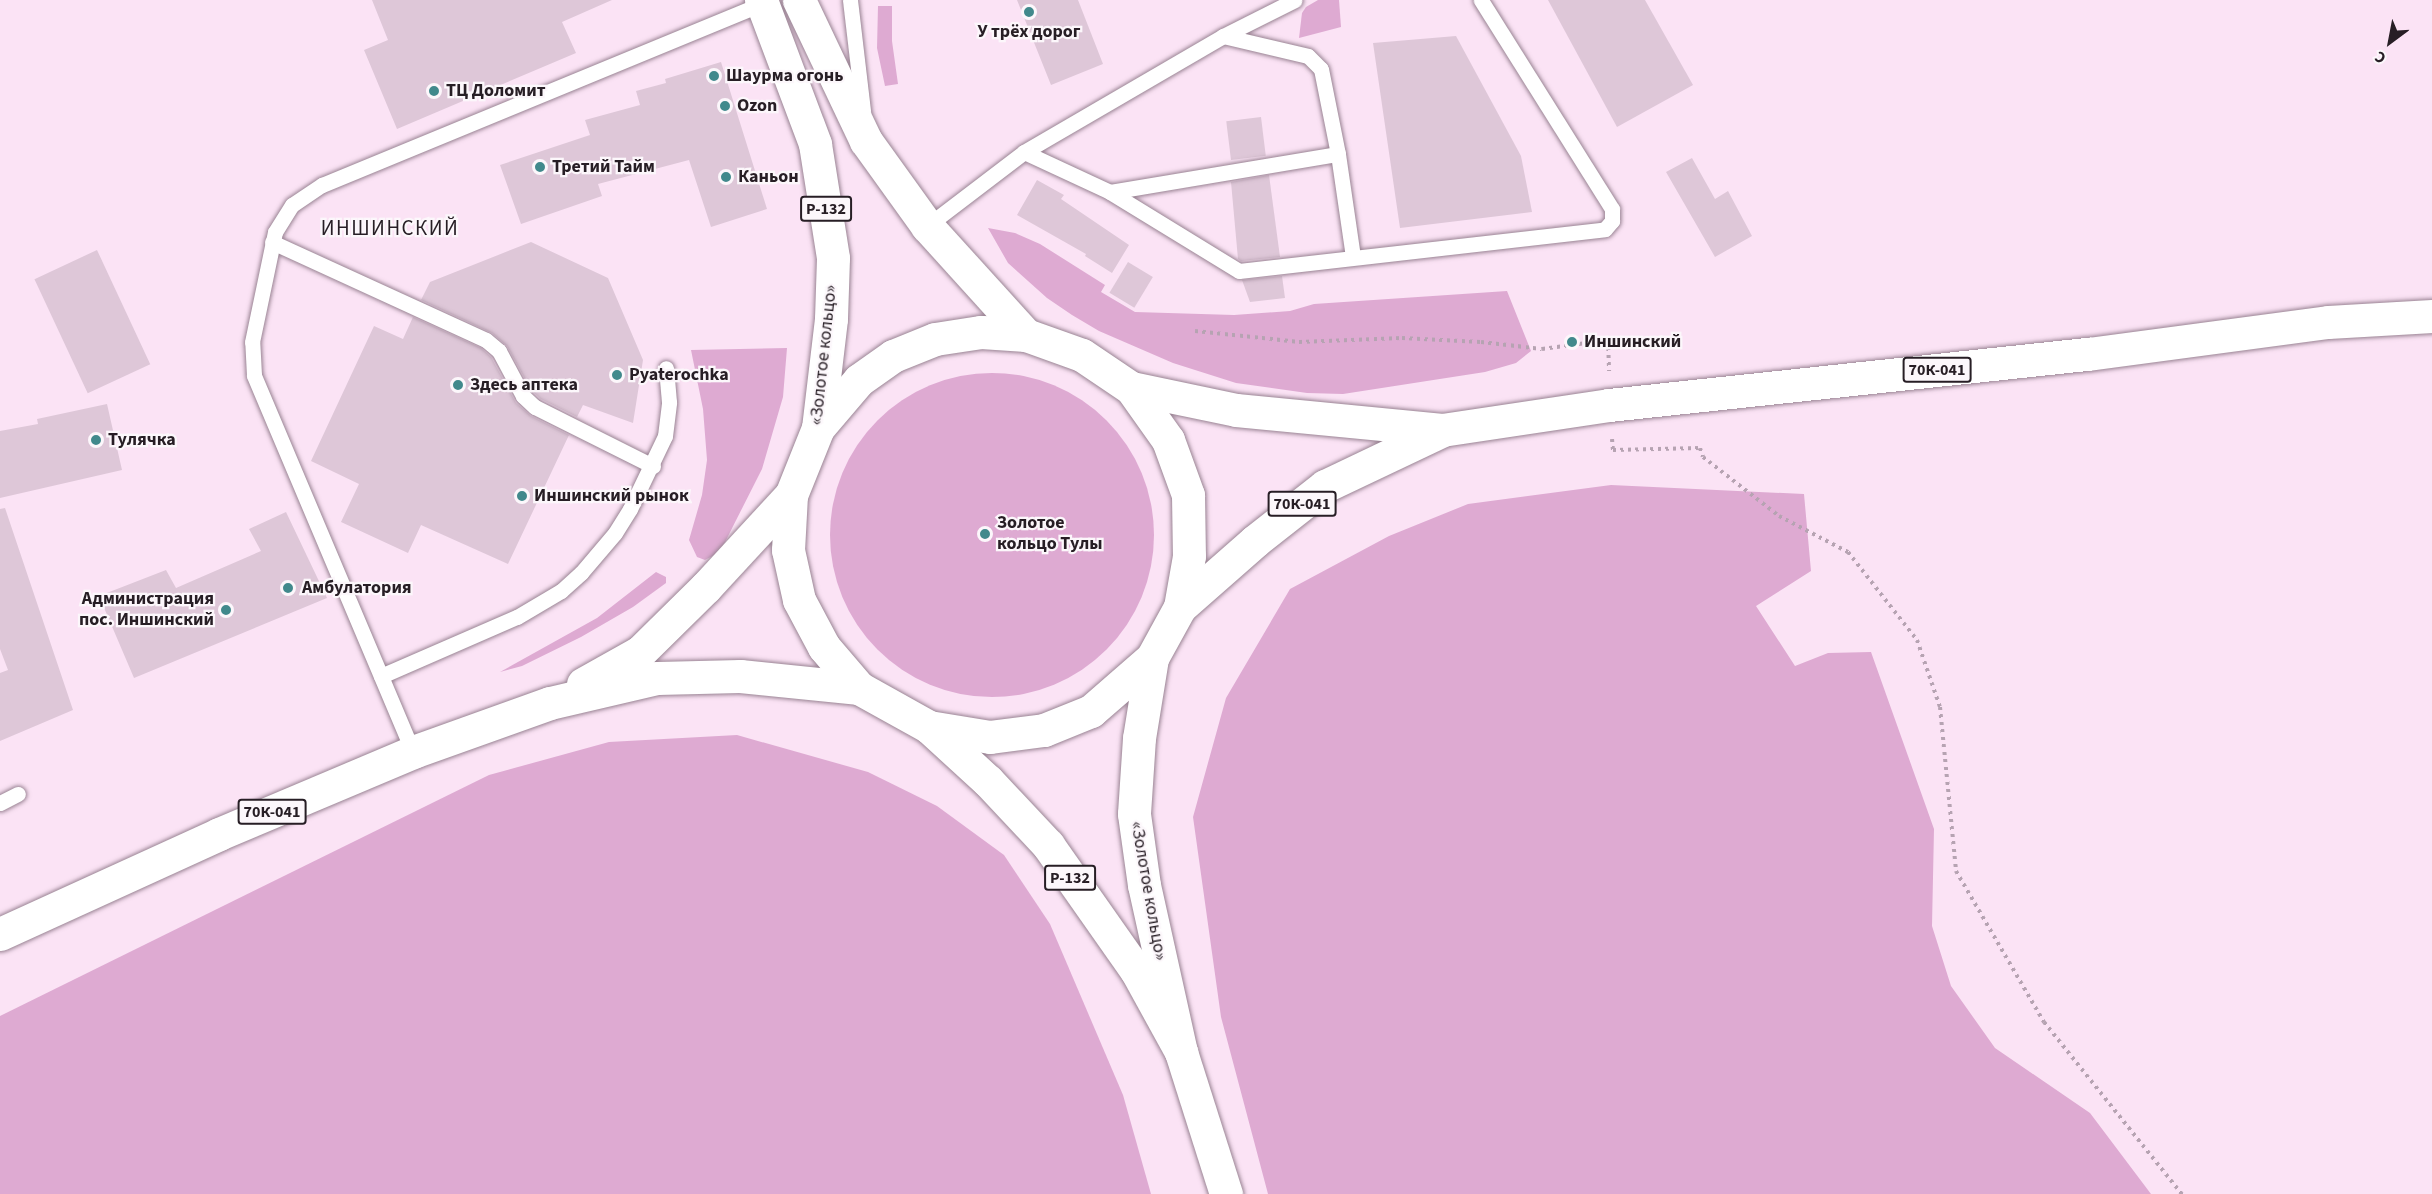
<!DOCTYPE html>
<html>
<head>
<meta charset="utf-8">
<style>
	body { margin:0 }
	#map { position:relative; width:2432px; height:1194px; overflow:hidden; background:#fbe3f5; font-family:"Source Sans 3",sans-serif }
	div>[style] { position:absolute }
	.green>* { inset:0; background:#deaad2 }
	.round { border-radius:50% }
	.building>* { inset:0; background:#dec7d8; transform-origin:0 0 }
	.path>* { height:4px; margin-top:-2px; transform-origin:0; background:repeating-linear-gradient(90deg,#b6a3b2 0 3px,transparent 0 7.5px) }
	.roads { filter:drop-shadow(0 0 2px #998393) drop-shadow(0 0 2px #998393) }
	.service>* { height:15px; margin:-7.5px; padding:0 7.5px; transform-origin:7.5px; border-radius:7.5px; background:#fff }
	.primary>* { height:33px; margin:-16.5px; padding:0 16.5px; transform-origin:16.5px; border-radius:16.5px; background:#fff }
	.trunk>* { height:33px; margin:-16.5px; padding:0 16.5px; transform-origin:16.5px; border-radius:16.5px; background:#fff }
	.dots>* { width:16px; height:16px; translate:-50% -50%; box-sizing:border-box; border:3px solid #fcf7fb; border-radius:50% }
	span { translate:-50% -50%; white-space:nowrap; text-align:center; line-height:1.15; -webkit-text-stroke:4.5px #fcf7fb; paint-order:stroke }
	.shield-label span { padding:2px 4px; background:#fcf7fb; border:2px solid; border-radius:4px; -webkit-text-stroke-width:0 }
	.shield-label { font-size:16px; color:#271e25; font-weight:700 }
	.poi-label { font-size:18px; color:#271e25; font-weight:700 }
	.left { translate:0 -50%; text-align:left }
	.right { translate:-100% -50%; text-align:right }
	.street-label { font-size:18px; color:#271e25 }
	.quarter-label { font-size:21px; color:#271e25; letter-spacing:1.5px }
	.north { position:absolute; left:2360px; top:12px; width:60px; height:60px; -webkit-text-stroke:4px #fcf7fb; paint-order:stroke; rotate:212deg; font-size:16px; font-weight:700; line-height:24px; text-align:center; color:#271e25 }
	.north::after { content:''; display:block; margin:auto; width:21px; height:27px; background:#271e25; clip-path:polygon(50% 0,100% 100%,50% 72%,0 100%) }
</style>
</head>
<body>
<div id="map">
	<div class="green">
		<i style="clip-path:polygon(1318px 0,1339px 0,1341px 27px,1299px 38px,1302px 13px,1306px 7px)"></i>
		<i style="clip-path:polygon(878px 6px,892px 6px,892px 41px,898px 84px,885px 86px,877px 48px)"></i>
		<i style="clip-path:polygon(988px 228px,1015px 233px,1040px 244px,1105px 285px,1101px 292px,1135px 312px,1234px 315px,1290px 311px,1314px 304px,1507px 291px,1531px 351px,1516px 363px,1485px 372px,1343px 394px,1307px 393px,1236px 383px,1173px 363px,1099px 331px,1072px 315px,1047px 298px,1008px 263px)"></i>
		<i style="clip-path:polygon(787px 348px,783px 397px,762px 469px,720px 552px,705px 560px,697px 557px,689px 540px,702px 495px,707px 460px,703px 409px,691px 350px)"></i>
		<i class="round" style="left:830px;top:373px;width:324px;height:324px"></i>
		<i style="clip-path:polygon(1611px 485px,1804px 494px,1811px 571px,1756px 606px,1795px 666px,1828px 653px,1871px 652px,1934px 829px,1932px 926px,1951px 986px,1995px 1048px,2090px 1113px,2151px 1194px,1268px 1194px,1221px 1017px,1193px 817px,1226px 698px,1290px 589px,1389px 536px,1468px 504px)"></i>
		<i style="clip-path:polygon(656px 572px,666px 577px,666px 583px,633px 607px,581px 637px,522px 666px,500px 672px,597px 618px)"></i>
		<i style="clip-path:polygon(737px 735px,868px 772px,937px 806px,1004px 855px,1050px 924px,1123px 1095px,1151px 1194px,0 1194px,0 1016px,489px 775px,609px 742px)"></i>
	</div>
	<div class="building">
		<i style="clip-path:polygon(372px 0,612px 0,562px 22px,576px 53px,397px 129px,364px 50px,388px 40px)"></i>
		<i style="clip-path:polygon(1017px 0,1078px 0,1103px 64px,1051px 85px)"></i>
		<i style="clip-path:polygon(1548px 0,1645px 0,1693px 85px,1617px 127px)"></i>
		<i style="clip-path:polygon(1456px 36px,1521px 156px,1532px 212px,1400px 228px,1373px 43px)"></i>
		<i style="clip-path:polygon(721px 62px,767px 209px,711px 227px,689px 160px,598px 184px,602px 196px,521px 224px,500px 165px,590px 135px,585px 120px,640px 105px,636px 91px,666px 83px,665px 79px)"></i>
		<i style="left:1261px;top:117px;width:39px;height:35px;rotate:83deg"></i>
		<i style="clip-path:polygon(1692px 158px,1715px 199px,1728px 191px,1752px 236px,1715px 257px,1666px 172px)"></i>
		<i style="clip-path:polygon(1269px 175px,1280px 257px,1241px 261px,1238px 259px,1231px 182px)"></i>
		<i style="clip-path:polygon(1037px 180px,1064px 195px,1061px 199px,1129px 245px,1112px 273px,1085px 256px,1086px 254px,1017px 215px)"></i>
		<i style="clip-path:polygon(531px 242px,608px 278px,643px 360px,633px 423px,583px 405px,577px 417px,541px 399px,531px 390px,507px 346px,492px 333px,421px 300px,430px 282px)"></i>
		<i style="left:97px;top:250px;width:126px;height:69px;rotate:65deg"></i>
		<i style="left:1128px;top:262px;width:29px;height:36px;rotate:31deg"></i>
		<i style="clip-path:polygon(1282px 276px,1285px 298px,1250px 302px,1242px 280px)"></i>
		<i style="clip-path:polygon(413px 317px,481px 348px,491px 357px,516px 403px,531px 416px,569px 435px,508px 564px,421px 525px,408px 553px,341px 522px,359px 484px,311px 461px,374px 326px,403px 339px)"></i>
		<i style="clip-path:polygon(107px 404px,122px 470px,0 498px,0 431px,38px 424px,37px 419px)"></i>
		<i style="clip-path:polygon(5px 508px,73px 710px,0 741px,0 673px,8px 670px,0 649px,0 509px)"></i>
		<i style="clip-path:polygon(286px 512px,327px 598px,134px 678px,99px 596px,166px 570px,176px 588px,261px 551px,249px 529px)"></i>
	</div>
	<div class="path">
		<i style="left:1195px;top:331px;width:105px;rotate:6deg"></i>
		<i style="left:1299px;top:342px;width:103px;rotate:-2.2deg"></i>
		<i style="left:1402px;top:338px;width:79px;rotate:2.9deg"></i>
		<i style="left:1481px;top:342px;width:61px;rotate:6.5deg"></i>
		<i style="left:1542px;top:349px;width:67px;rotate:-7.8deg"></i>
		<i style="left:1608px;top:340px;width:31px;rotate:88deg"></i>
		<i style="left:1612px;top:439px;width:11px;rotate:85deg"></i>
		<i style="left:1613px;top:450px;width:87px;rotate:-1.3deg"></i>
		<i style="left:1700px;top:448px;width:9px;rotate:72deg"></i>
		<i style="left:1703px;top:457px;width:96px;rotate:37.8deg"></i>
		<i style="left:1779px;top:516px;width:78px;rotate:27.6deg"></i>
		<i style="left:1848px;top:552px;width:112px;rotate:51.9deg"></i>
		<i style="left:1917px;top:640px;width:71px;rotate:71.1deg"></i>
		<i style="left:1940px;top:707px;width:165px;rotate:84.4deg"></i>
		<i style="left:1956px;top:871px;width:175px;rotate:59.8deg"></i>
		<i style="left:2044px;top:1022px;width:221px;rotate:51.3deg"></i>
	</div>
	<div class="roads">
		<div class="service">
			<i style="left:850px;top:0;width:112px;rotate:83.3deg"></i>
			<i style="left:1223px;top:36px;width:87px;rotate:13.2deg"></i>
			<i style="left:1308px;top:56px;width:18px;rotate:45deg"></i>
			<i style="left:1321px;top:69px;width:87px;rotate:78.7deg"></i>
			<i style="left:1338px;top:154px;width:104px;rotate:81.7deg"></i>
			<i style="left:1024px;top:152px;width:95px;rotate:24.9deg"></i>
			<i style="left:1110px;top:192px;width:151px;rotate:31.5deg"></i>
			<i style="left:1239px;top:271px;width:368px;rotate:-6.5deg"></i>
			<i style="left:1605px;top:229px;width:11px;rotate:-49deg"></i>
			<i style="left:1612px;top:221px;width:12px;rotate:-90deg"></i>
			<i style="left:1612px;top:209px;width:247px;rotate:-122.1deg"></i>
			<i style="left:1110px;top:192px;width:231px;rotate:-9.5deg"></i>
			<i style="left:927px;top:226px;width:122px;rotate:-37.3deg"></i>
			<i style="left:1024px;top:152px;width:230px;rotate:-30.2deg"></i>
			<i style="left:1223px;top:36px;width:80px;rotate:-26.6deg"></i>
			<i style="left:272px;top:242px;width:235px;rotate:24.6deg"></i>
			<i style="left:486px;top:340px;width:17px;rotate:40deg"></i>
			<i style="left:499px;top:351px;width:51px;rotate:61.9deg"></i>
			<i style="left:523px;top:396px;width:16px;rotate:43deg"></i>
			<i style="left:535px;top:407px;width:132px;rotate:26.6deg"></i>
			<i style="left:381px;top:676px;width:148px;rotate:-23.5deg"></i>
			<i style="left:517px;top:617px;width:51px;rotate:-30.6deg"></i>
			<i style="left:561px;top:591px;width:27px;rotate:-42deg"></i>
			<i style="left:581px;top:573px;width:52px;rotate:-49.6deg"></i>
			<i style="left:615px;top:533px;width:28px;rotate:-58deg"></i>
			<i style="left:630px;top:509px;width:81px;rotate:-64.4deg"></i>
			<i style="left:665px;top:436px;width:34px;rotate:-83deg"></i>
			<i style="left:669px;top:402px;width:34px;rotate:-95deg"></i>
			<i style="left:413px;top:752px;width:409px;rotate:-112.9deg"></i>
			<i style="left:254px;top:375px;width:33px;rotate:-93deg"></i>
			<i style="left:252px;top:342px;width:112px;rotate:-78.2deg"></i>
			<i style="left:275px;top:232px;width:32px;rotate:-58deg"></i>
			<i style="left:292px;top:205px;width:36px;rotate:-34deg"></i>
			<i style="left:322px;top:185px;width:477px;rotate:-22.4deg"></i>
			<i style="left:0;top:803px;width:20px;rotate:-27deg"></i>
		</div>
		<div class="primary">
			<i style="left:1131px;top:388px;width:107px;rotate:11.8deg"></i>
			<i style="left:1236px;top:410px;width:207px;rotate:5.5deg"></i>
			<i style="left:1442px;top:430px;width:169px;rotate:-8.5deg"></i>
			<i style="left:1609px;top:405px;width:482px;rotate:-6.1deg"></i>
			<i style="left:2088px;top:354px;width:242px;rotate:-7.6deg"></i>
			<i style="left:2328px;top:322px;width:104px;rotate:-3.3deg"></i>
			<i style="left:1180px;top:607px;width:100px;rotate:-41.3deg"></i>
			<i style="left:1255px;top:541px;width:89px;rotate:-38.2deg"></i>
			<i style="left:1325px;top:486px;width:128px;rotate:-25.4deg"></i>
			<i style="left:583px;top:684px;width:65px;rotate:-29.3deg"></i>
			<i style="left:640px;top:652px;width:93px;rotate:-44.6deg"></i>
			<i style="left:706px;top:587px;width:125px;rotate:-47.3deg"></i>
			<i style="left:0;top:934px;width:241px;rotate:-24.5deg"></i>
			<i style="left:219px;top:834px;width:211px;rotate:-22.9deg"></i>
			<i style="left:413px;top:752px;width:145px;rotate:-19.7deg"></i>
			<i style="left:550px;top:703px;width:110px;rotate:-13.2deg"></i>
			<i style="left:657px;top:678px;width:83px;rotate:-1.4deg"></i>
			<i style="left:740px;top:676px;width:120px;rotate:5.8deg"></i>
		</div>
		<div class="trunk">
			<i style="left:761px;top:0;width:154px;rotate:69.4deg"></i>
			<i style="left:815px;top:144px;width:115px;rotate:81deg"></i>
			<i style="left:833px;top:258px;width:61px;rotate:91.9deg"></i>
			<i style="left:831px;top:319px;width:110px;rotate:96.8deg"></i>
			<i style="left:818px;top:428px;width:72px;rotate:111.9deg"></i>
			<i style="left:791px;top:495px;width:55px;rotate:93.1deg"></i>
			<i style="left:788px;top:550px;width:51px;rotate:77.6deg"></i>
			<i style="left:799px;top:600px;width:53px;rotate:62deg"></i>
			<i style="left:824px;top:647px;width:54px;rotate:49.5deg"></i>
			<i style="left:859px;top:688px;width:80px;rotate:29.1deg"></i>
			<i style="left:929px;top:727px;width:80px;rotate:42.5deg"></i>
			<i style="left:988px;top:781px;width:88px;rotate:46.8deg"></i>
			<i style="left:1048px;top:845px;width:153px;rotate:54.9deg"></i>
			<i style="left:1136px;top:970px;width:94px;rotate:61.2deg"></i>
			<i style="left:799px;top:0;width:156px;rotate:64.6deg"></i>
			<i style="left:866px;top:141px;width:105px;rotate:54.3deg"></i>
			<i style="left:927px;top:226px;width:147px;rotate:47.8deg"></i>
			<i style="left:818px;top:428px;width:63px;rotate:-49.5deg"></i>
			<i style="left:859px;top:380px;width:42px;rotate:-35.2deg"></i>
			<i style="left:893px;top:356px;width:45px;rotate:-22deg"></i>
			<i style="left:935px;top:339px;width:47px;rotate:-8.7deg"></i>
			<i style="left:981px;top:332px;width:45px;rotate:3.8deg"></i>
			<i style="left:1026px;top:335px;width:59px;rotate:19.7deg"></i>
			<i style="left:1082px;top:355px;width:59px;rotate:34deg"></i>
			<i style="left:1131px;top:388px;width:64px;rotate:54.6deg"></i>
			<i style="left:1168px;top:440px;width:59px;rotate:70deg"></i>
			<i style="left:1188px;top:495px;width:61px;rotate:89.1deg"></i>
			<i style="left:1189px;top:556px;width:52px;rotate:100deg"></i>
			<i style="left:1180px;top:607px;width:58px;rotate:118.8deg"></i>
			<i style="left:1152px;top:658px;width:81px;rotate:139deg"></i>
			<i style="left:1091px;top:711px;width:51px;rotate:158deg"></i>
			<i style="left:1044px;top:730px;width:54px;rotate:172.6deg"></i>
			<i style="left:990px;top:737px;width:62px;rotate:-170.7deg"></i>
			<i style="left:1152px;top:658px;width:81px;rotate:99.2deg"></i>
			<i style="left:1139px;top:738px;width:76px;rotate:93.8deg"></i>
			<i style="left:1134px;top:814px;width:72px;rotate:82deg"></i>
			<i style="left:1144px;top:885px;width:171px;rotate:77.5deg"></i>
			<i style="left:1181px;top:1052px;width:149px;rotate:72.4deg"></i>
		</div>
	</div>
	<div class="dots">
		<i style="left:1029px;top:12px;background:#41898c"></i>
		<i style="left:714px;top:76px;background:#41898c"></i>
		<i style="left:434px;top:91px;background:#41898c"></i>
		<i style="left:725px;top:106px;background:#41898c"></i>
		<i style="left:540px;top:167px;background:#41898c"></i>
		<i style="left:726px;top:177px;background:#41898c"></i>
		<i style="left:1572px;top:342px;background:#41898c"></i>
		<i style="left:617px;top:375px;background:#41898c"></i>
		<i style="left:458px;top:385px;background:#41898c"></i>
		<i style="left:96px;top:440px;background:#41898c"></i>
		<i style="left:522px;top:496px;background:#41898c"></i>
		<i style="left:985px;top:534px;background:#41898c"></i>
		<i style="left:288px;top:588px;background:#41898c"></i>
		<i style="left:226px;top:610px;background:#41898c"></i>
	</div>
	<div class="shield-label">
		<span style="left:826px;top:209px">Р-132</span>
		<span style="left:1937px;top:370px">70К-041</span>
		<span style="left:1302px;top:504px">70К-041</span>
		<span style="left:272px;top:812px">70К-041</span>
		<span style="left:1070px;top:878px">Р-132</span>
	</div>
	<div class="poi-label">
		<span style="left:1029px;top:32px">У трёх дорог</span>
		<span class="left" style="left:726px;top:76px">Шаурма огонь</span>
		<span class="left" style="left:446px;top:91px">ТЦ Доломит</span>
		<span class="left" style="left:737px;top:106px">Ozon</span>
		<span class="left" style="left:552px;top:167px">Третий Тайм</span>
		<span class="left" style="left:738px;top:177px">Каньон</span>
		<span class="left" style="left:1584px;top:342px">Иншинский</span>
		<span class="left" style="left:629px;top:375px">Pyaterochka</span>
		<span class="left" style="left:470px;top:385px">Здесь аптека</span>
		<span class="left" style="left:108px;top:440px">Тулячка</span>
		<span class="left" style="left:534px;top:496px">Иншинский рынок</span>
		<span class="left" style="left:997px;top:534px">Золотое<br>кольцо Тулы</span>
		<span class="left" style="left:302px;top:588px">Амбулатория</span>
		<span class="right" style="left:214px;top:610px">Администрация<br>пос. Иншинский</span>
	</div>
	<div class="street-label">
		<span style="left:824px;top:355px;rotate:-84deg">«Золотое кольцо»</span>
		<span style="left:1148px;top:891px;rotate:80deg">«Золотое кольцо»</span>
	</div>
	<div class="quarter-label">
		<span style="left:390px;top:228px">ИНШИНСКИЙ</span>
	</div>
	<div class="north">С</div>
</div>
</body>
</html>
